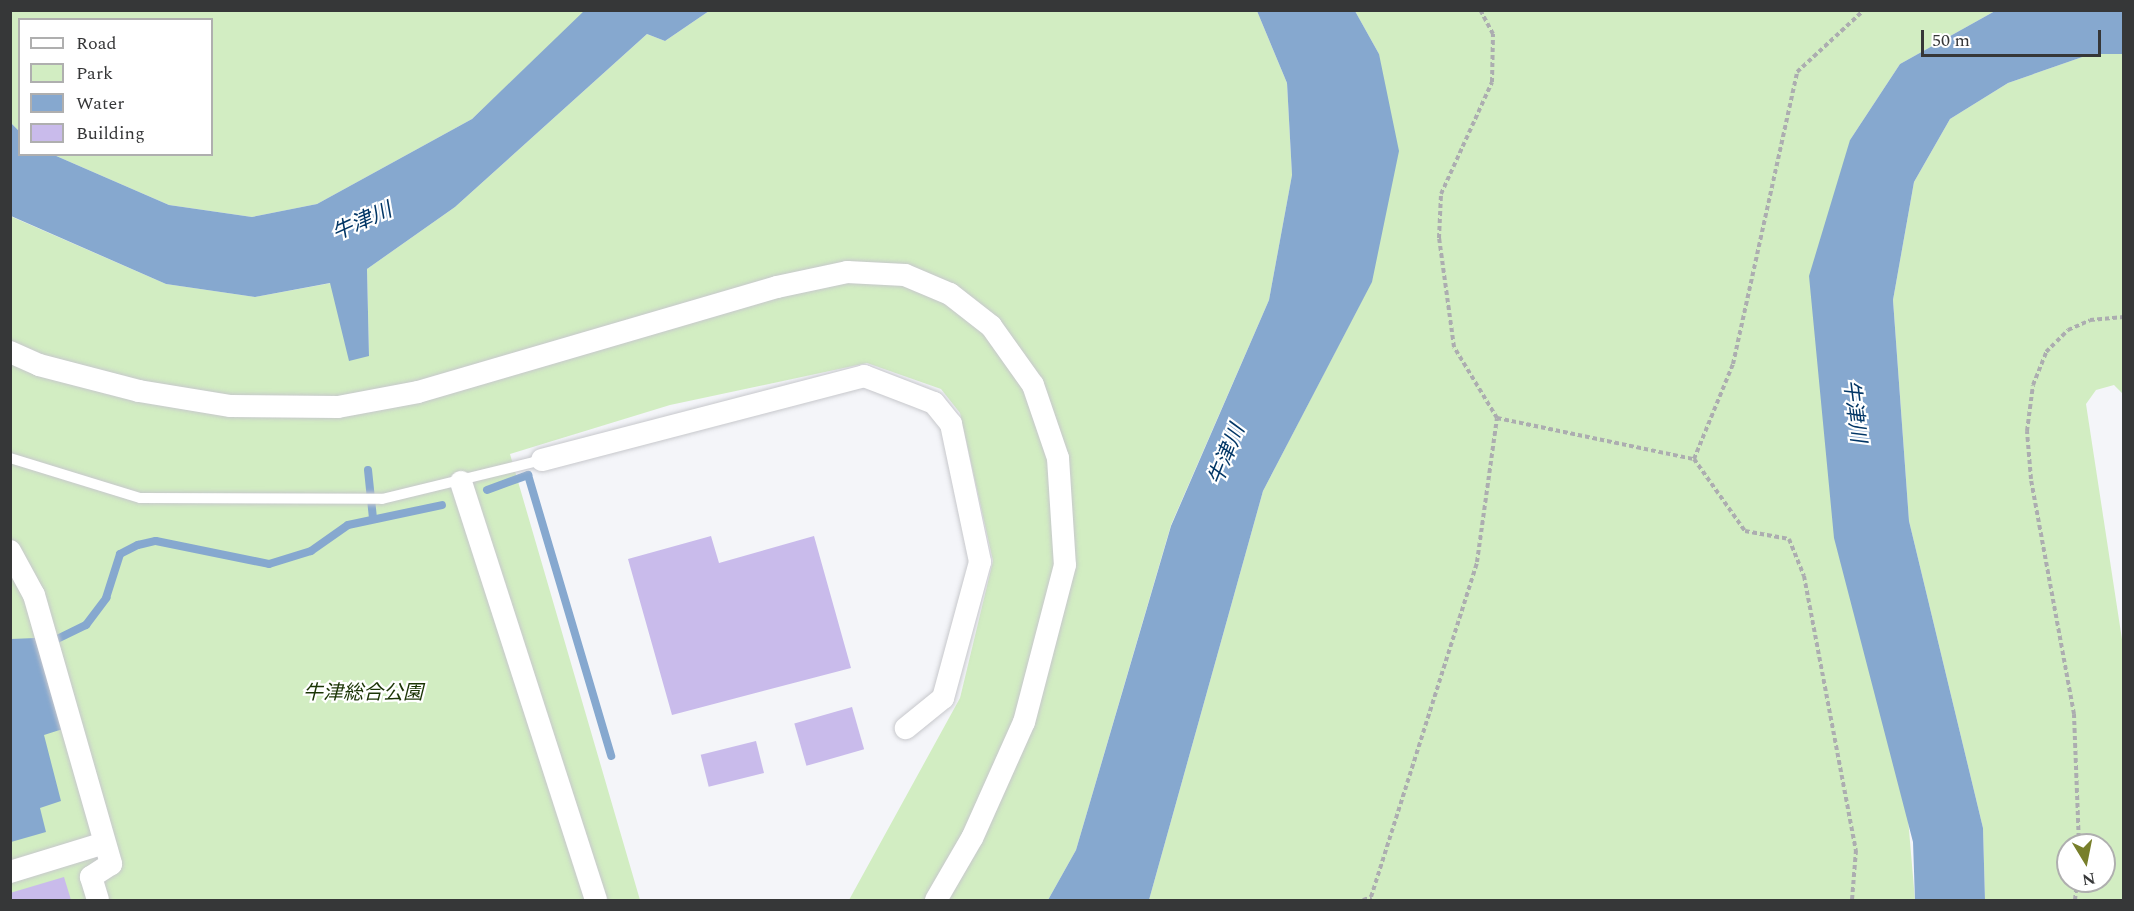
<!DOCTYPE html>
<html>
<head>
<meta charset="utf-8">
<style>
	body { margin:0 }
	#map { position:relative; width:2134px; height:911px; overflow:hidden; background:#f4f5f9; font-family:Spectral,"Noto Sans JP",serif }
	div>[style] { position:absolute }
	.green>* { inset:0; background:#d2edc2 }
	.water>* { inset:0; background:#86a8cf }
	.stream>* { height:8px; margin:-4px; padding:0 4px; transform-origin:4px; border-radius:4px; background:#86a8cf }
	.building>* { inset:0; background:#c9bbeb; transform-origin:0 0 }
	.path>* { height:4px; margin-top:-2px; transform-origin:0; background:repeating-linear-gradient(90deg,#acadb0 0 4.5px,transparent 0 7.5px) }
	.roads { filter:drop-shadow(0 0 2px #c7c8cc) drop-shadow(0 0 2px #c7c8cc) }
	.lane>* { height:10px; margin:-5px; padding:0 5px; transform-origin:5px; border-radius:5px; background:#fff }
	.street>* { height:22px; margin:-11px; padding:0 11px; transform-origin:11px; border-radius:11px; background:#fff }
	span { translate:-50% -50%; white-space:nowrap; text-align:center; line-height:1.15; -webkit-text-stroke:4.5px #fff; paint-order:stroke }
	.park-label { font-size:20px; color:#1b3405; font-style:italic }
	.water-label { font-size:21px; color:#023666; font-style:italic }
	.frame { position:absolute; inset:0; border:12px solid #363738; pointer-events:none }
	.legend { position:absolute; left:18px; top:18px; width:195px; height:138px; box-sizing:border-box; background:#fff; border:2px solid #afafaf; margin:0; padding:8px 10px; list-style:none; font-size:18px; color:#363738 }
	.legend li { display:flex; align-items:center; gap:12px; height:30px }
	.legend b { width:30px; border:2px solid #afafaf }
	.north { position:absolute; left:2056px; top:833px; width:60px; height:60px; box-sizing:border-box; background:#fff; border:2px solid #afafaf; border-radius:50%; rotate:170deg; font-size:16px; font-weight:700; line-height:24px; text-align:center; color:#363738 }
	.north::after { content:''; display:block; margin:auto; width:21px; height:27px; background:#787f2b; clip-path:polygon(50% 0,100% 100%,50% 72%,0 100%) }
	.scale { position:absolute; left:1921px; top:30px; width:180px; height:27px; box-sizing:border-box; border:3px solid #363738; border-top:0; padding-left:8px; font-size:18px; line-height:21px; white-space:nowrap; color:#363738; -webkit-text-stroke:4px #fff; paint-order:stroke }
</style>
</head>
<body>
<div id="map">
	<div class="green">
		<i style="clip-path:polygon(11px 11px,585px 11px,472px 119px,317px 204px,252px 217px,169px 205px,54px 155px,212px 154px,212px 20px,20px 20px,19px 131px,11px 123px)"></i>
		<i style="clip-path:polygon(709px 11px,1257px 11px,1287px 83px,1292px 175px,1269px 300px,1171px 525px,1076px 850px,1048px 900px,849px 900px,960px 698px,993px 561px,960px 413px,941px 389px,867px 363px,670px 405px,510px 454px,640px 900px,11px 900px,10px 216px,166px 284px,255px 297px,331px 283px,341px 317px,369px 355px,367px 269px,455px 207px,647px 34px,665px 41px)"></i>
		<i style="clip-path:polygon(1355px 11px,1995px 11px,1900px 64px,1850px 140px,1915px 900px,1149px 900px,1263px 491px,1372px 281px,1379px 54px)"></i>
		<i style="clip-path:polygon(evenodd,2091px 54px,2123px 54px,2123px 394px,2114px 385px,2096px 390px,2086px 404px,2123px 646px,2123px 900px,1985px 900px,1983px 828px,1909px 521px,1893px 300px,1914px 182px,1950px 119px,2008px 83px,2091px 54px,2068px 845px,2104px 845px,2104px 881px,2068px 881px,2068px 845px)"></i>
	</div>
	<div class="water">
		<i style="clip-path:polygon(585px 10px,709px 11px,665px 41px,647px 34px,455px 207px,367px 269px,369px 356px,349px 361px,330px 283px,255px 297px,166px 284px,11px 216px,11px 123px,19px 131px,20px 154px,54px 155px,169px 205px,252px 217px,317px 204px,472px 119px)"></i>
		<i style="clip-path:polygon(1257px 11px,1355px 11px,1379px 54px,1399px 151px,1372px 282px,1263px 491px,1149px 900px,1048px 900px,1076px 850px,1171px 526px,1269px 300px,1292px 175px,1287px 83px)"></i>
		<i style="clip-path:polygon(1995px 11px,2123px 11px,2123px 54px,2091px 54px,2008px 83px,1950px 119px,1914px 182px,1893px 300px,1909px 521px,1983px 828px,1985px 900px,1915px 900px,1913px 842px,1834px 538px,1809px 276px,1850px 140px,1900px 64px)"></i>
		<i style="clip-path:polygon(35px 638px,66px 728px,44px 735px,61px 801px,40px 808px,46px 832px,11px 842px,11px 639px)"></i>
	</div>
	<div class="stream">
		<i style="left:368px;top:470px;width:48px;rotate:84.1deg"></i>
		<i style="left:487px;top:490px;width:44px;rotate:-20.1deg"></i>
		<i style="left:528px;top:475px;width:293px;rotate:73.5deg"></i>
		<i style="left:51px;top:642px;width:39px;rotate:-26deg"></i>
		<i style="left:86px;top:625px;width:34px;rotate:-53deg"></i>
		<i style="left:106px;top:598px;width:46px;rotate:-72.3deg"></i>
		<i style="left:120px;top:554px;width:20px;rotate:-27deg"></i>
		<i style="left:138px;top:545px;width:18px;rotate:-13deg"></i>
		<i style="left:156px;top:541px;width:115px;rotate:11.5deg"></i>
		<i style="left:269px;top:564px;width:44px;rotate:-17.2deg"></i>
		<i style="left:311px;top:551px;width:45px;rotate:-35.1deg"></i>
		<i style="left:348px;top:525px;width:96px;rotate:-12deg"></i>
	</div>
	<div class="building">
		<i style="clip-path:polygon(711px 536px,719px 563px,814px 536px,851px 668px,672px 715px,628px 559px)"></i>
		<i style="left:852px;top:707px;width:44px;height:60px;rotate:74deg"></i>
		<i style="left:756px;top:741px;width:33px;height:57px;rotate:76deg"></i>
		<i style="clip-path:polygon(64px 877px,71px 900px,10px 900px,10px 893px)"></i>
	</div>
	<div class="path">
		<i style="left:1497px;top:418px;width:201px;rotate:11.8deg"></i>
		<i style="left:1694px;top:459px;width:88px;rotate:54.7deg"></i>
		<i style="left:1745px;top:531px;width:45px;rotate:10.3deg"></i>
		<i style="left:1789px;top:539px;width:40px;rotate:68deg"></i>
		<i style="left:1804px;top:576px;width:279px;rotate:79.3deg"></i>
		<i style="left:1856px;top:850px;width:50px;rotate:94.6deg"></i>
		<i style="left:1694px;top:459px;width:103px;rotate:-67.7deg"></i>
		<i style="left:1733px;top:364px;width:299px;rotate:-77.6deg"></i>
		<i style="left:1797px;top:72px;width:91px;rotate:-42.8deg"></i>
		<i style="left:2079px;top:845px;width:131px;rotate:-92.2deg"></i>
		<i style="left:2074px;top:714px;width:239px;rotate:-100.4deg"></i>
		<i style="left:2031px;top:479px;width:48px;rotate:-94.8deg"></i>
		<i style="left:2027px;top:431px;width:46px;rotate:-82.6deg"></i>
		<i style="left:2033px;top:385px;width:35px;rotate:-68deg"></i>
		<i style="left:2046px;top:352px;width:31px;rotate:-45deg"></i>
		<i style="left:2068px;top:330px;width:24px;rotate:-24deg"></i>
		<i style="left:2090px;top:320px;width:34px;rotate:-5deg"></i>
		<i style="left:1363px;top:900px;width:9px;rotate:-21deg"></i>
		<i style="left:1371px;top:897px;width:351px;rotate:-72.4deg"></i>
		<i style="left:1477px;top:562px;width:145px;rotate:-82.1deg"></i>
		<i style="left:1497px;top:418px;width:83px;rotate:-121.2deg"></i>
		<i style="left:1454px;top:347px;width:110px;rotate:-97.8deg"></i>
		<i style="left:1439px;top:238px;width:44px;rotate:-87.4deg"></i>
		<i style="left:1441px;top:194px;width:123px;rotate:-65.5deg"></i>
		<i style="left:1492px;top:82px;width:48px;rotate:-88.8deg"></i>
		<i style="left:1493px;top:34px;width:27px;rotate:-118deg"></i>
		<i style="left:2075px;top:900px;width:19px;rotate:-84deg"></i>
	</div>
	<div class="roads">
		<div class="lane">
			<i style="left:10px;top:458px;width:136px;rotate:17.1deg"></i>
			<i style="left:140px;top:498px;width:242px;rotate:0.2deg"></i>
			<i style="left:382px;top:499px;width:165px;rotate:-13.7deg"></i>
		</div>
		<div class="street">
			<i style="left:10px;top:352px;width:32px;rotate:24deg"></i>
			<i style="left:39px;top:365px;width:103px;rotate:14.6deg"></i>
			<i style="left:139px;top:391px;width:93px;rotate:9.3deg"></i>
			<i style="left:231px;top:406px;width:107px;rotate:0.5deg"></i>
			<i style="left:338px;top:407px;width:81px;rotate:-10.6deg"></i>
			<i style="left:418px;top:392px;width:374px;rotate:-16.3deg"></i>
			<i style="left:777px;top:287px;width:72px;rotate:-12.1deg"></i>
			<i style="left:847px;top:272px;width:58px;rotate:3deg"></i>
			<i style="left:905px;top:275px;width:49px;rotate:22.9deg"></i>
			<i style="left:950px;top:294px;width:52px;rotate:38deg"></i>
			<i style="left:991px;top:326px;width:72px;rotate:54.6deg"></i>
			<i style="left:1033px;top:385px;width:77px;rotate:71.1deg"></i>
			<i style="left:1058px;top:458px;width:107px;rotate:86.3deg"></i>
			<i style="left:1065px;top:565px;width:162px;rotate:104.6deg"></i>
			<i style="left:1024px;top:722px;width:127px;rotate:114.1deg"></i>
			<i style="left:972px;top:838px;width:72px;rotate:120.1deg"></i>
			<i style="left:542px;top:460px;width:333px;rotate:-14.6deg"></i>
			<i style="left:864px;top:376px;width:75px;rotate:21.1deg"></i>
			<i style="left:934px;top:403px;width:27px;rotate:51deg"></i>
			<i style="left:951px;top:424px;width:141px;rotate:78.1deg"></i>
			<i style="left:980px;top:562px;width:141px;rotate:105.2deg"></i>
			<i style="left:943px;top:698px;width:48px;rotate:141deg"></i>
			<i style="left:461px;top:482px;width:439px;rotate:72.1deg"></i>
			<i style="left:10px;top:551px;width:50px;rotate:61.4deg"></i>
			<i style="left:34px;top:595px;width:280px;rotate:74deg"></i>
			<i style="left:111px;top:864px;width:24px;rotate:147deg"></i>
			<i style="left:91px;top:877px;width:24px;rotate:73deg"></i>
			<i style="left:10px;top:872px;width:98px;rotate:-17.1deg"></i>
		</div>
	</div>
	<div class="park-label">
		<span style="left:363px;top:693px">牛津総合公園</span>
	</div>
	<div class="water-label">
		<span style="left:362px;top:222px;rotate:-24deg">牛津川</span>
		<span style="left:1854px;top:411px;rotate:83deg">牛津川</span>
		<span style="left:1227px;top:455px;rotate:-68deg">牛津川</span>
	</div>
	<div class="frame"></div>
	<ul class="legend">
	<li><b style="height:8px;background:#fff"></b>Road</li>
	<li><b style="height:16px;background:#d2edc2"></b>Park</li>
	<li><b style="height:16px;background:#86a8cf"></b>Water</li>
	<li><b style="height:16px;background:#c9bbeb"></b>Building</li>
	</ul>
	<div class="north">N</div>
	<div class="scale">50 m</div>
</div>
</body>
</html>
